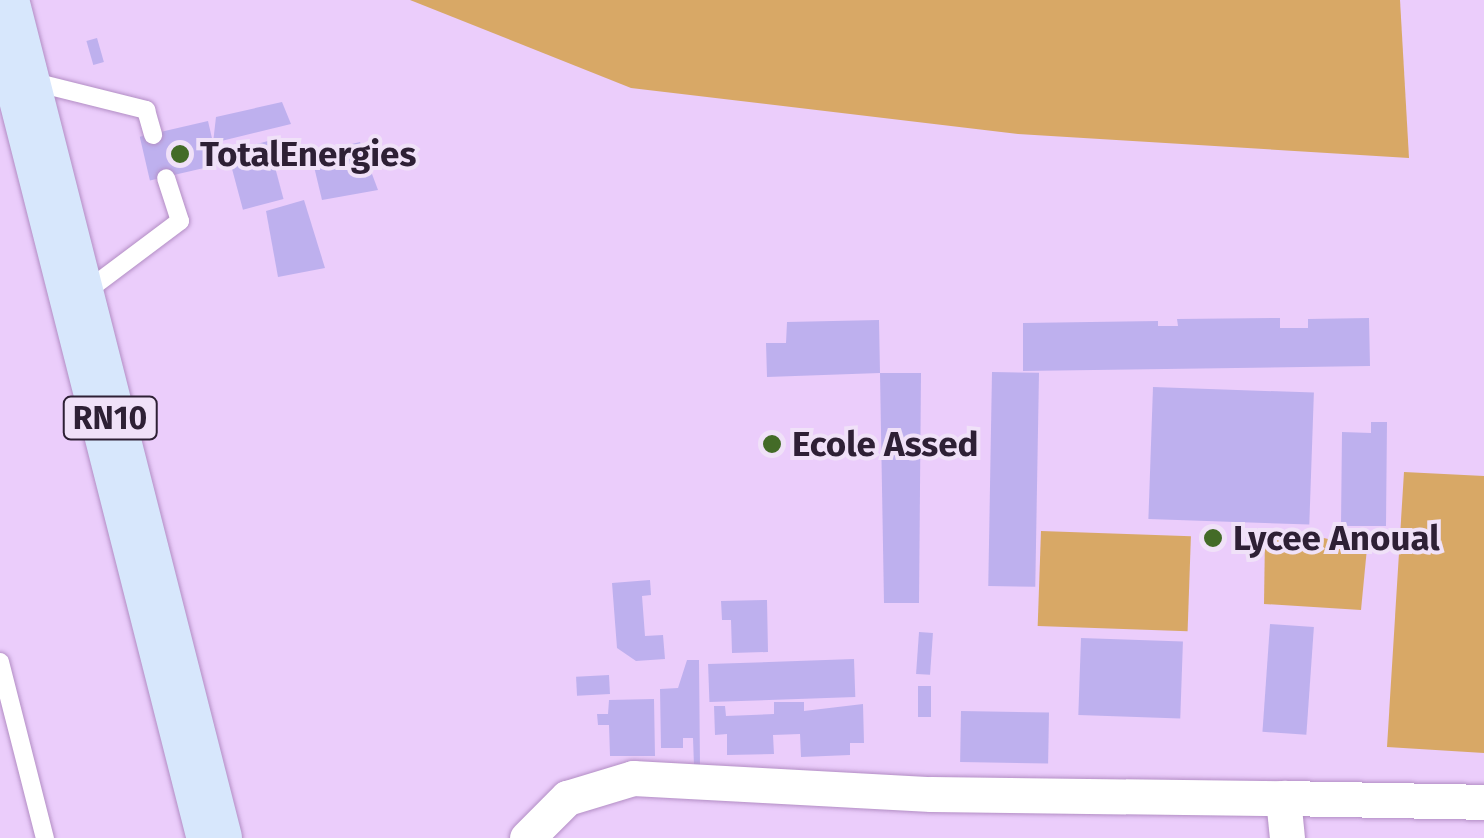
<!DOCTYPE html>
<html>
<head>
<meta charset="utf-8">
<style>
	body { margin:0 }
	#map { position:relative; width:1484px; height:838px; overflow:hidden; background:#ebcdfb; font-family:"Fira Sans",sans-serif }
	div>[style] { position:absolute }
	.green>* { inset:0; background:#d8a866; transform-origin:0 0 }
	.building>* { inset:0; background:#beb0ee; transform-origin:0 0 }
	.roads { filter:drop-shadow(0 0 2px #b28dc4) drop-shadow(0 0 2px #b28dc4) }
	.lane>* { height:18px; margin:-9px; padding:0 9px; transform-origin:9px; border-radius:9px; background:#fff }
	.street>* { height:35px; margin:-17.5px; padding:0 17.5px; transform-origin:17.5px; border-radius:17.5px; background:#fff }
	.primary>* { height:55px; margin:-27.5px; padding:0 27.5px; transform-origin:27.5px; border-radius:27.5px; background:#d7e7fc }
	.dots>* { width:28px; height:28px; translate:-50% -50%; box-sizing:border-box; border:5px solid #f0e1f8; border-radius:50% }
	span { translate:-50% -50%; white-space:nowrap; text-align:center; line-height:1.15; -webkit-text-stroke:8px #f0e1f8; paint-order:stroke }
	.shield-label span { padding:2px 8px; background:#f0e1f8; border:2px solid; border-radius:8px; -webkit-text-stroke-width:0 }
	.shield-label { font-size:32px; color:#2e2035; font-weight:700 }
	.poi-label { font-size:35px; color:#2e2035; font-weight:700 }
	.left { translate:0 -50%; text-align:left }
</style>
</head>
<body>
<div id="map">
	<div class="green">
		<i style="clip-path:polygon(410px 0,1400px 0,1409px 158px,1018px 134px,631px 88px)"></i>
		<i style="clip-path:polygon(1404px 472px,1484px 476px,1484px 753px,1387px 747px)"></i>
		<i style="left:1041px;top:531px;width:150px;height:95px;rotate:2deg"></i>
		<i style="clip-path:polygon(1265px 535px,1315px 536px,1367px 548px,1361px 610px,1264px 604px)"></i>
	</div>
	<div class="building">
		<i style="left:97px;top:38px;width:25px;height:11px;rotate:74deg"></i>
		<i style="clip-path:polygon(282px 102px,291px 124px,213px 143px,216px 117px)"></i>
		<i style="left:208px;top:121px;width:45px;height:70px;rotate:77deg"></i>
		<i style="left:268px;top:141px;width:60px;height:42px;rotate:75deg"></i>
		<i style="clip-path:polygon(360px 142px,378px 190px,322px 200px,311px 154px)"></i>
		<i style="clip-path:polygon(304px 200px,325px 268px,278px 277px,266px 211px)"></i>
		<i style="clip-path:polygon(1280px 318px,1280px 328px,1308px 328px,1308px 319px,1369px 318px,1370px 366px,1023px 371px,1023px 323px,1158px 321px,1158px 326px,1178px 326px,1177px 319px)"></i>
		<i style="clip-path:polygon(879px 320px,880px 373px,767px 377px,766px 343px,786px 343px,787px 322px)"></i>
		<i style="left:992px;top:372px;width:47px;height:214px;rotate:1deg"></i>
		<i style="clip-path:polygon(880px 373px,921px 373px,919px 603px,884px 603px)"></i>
		<i style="left:1153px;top:387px;width:161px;height:132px;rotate:2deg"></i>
		<i style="clip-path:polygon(1371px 422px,1387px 422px,1386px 526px,1341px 526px,1342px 432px,1371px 433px)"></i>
		<i style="clip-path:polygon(650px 580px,651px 595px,642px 596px,645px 636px,663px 635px,665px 659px,636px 661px,617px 648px,612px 583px)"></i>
		<i style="clip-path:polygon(767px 600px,768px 652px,732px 653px,731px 620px,722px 620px,721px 601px)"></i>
		<i style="left:1270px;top:624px;width:44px;height:108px;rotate:4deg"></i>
		<i style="left:919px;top:632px;width:14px;height:42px;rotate:4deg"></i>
		<i style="left:1081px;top:638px;width:102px;height:77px;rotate:2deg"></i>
		<i style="left:854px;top:659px;width:38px;height:146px;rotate:88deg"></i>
		<i style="clip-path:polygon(687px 660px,699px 660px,700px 766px,694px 766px,693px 738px,683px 738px,683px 748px,661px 748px,660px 689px,678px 688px)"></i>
		<i style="left:609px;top:675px;width:19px;height:33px;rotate:87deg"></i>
		<i style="left:918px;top:686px;width:13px;height:31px"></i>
		<i style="clip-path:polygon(654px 699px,655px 756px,610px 756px,609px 725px,598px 725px,597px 714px,608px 714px,609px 700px)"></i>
		<i style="clip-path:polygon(774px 702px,804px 702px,804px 711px,863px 704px,864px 743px,850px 743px,850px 755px,801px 757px,800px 734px,773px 735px,774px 754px,727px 755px,727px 734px,715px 735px,714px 706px,725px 706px,726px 716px,774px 714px)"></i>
		<i style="left:961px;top:711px;width:88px;height:51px;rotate:1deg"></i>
	</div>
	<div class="roads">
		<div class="lane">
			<i style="left:30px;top:81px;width:120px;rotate:14deg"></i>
			<i style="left:146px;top:110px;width:26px;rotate:74deg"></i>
			<i style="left:84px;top:293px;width:120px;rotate:-36.9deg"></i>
			<i style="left:180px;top:221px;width:45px;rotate:-108deg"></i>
			<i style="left:0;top:662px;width:182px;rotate:75.7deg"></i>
		</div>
		<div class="street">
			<i style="left:1283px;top:798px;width:201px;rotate:1.1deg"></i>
			<i style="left:527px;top:838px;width:57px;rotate:-45deg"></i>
			<i style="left:567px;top:798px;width:69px;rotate:-16.9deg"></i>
			<i style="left:633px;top:778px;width:298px;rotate:3.1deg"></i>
			<i style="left:931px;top:794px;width:352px;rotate:0.7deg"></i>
			<i style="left:1283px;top:798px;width:40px;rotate:84.3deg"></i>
		</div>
		<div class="primary">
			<i style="left:1px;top:0;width:865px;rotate:75.74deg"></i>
		</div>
	</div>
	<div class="dots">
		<i style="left:180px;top:154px;background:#436b27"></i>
		<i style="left:772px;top:444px;background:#436b27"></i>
		<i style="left:1213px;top:538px;background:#436b27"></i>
	</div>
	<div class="shield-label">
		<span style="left:110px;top:418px">RN10</span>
	</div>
	<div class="poi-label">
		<span class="left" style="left:200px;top:154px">TotalEnergies</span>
		<span class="left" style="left:792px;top:444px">Ecole Assed</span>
		<span class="left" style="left:1233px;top:538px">Lycee Anoual</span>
	</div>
</div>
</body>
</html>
